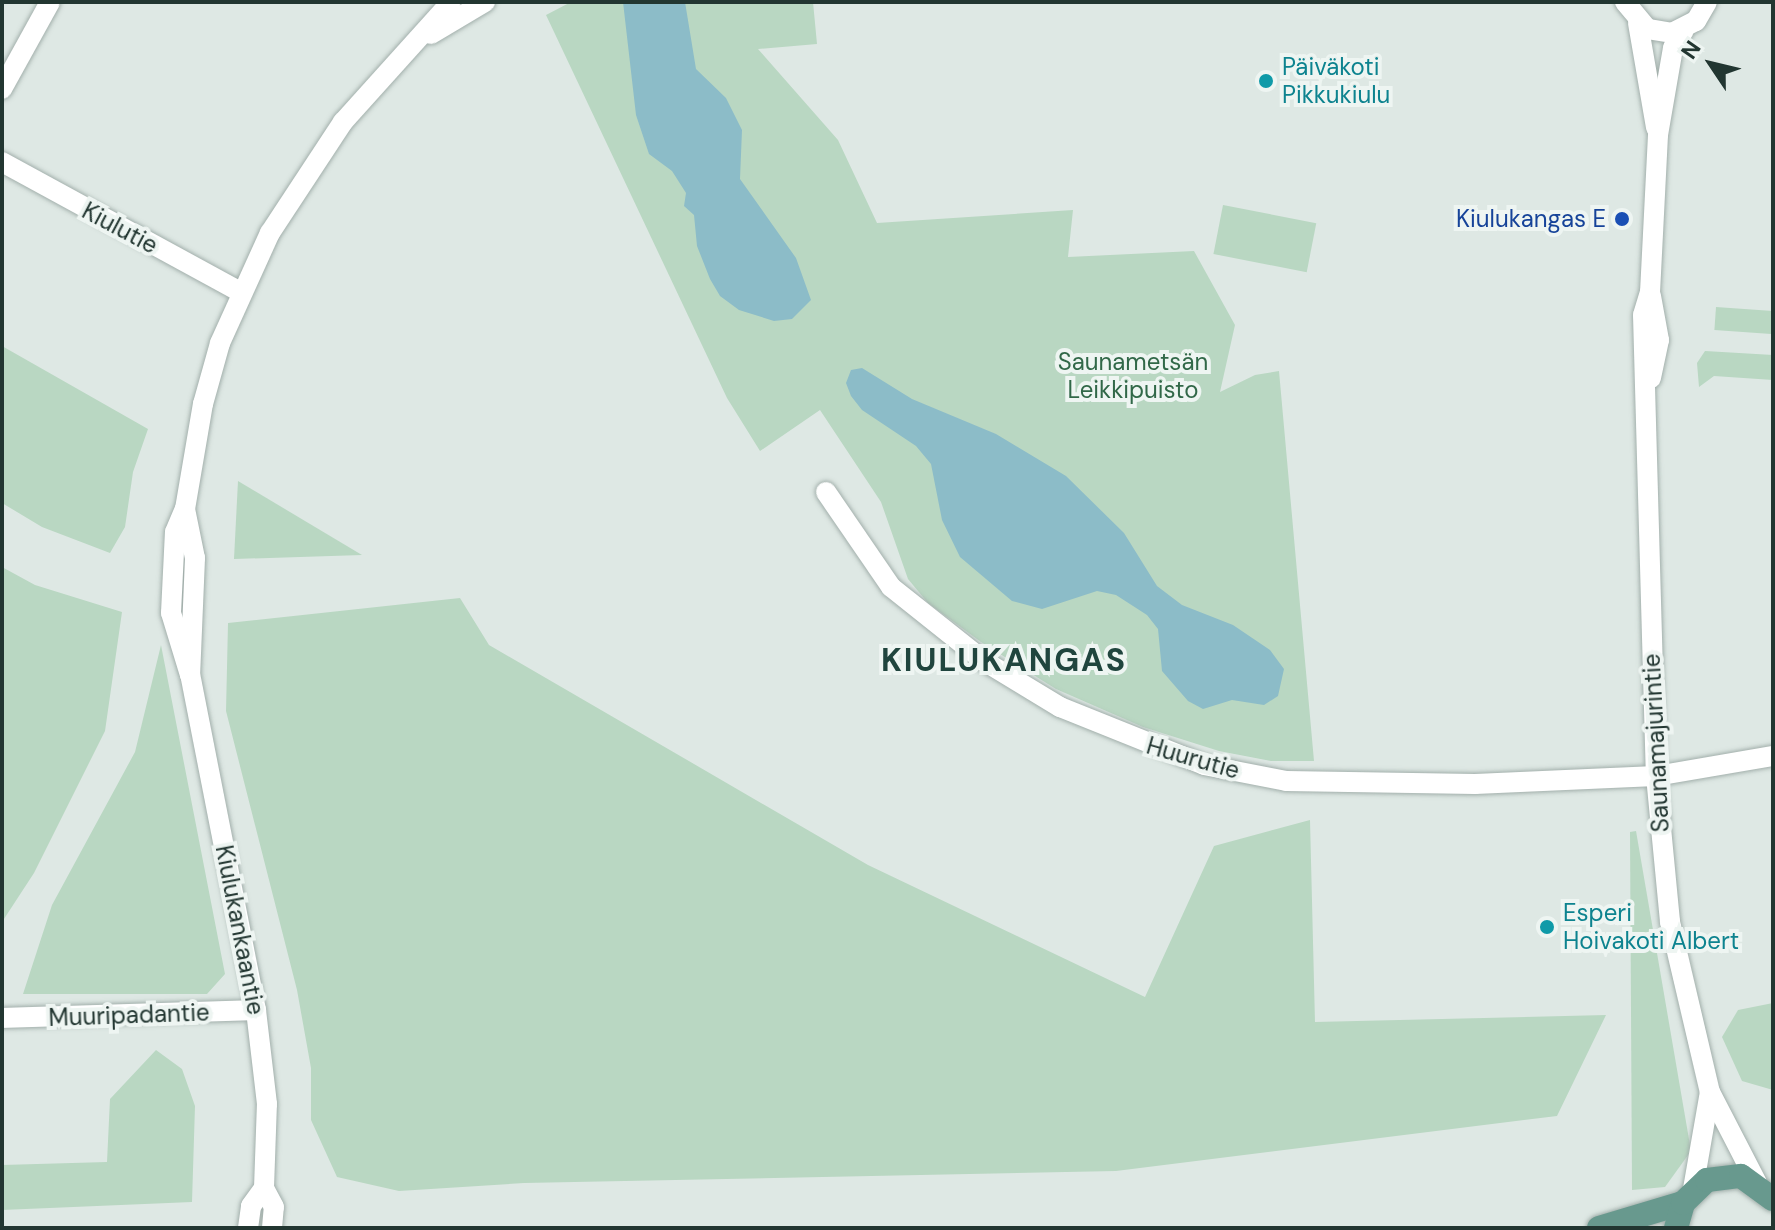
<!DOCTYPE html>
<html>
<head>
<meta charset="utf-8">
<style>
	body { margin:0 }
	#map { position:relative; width:1775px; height:1230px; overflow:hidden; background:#dee8e4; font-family:"DM Sans",sans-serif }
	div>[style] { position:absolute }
	.green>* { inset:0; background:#b9d7c2; transform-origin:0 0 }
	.water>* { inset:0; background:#8cbcc8 }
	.roads { filter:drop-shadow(0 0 2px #a2afab) drop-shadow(0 0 2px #a2afab) }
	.street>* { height:20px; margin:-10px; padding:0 10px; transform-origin:10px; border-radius:10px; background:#fff }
	.primary>* { height:24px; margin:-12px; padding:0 12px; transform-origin:12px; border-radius:12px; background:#68998e }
	.dots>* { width:22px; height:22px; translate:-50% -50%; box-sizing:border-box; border:4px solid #eef5f2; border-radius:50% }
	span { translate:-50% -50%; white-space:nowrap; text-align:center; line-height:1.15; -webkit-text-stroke:8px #eef5f2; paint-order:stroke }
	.culture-label { font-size:24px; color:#0d838f }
	.left { translate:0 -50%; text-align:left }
	.transit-label { font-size:24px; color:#164399 }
	.right { translate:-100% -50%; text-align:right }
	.street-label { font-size:24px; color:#223631 }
	.park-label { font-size:24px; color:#316848 }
	.district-label { font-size:32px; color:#20453e; font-weight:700; letter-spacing:2px }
	.frame { position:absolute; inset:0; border:4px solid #223631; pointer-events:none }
	.north { position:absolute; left:1671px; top:24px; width:80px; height:80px; -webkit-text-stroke:6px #eef5f2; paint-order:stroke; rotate:305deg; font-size:22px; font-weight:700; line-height:32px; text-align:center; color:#223631 }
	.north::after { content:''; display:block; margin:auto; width:28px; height:36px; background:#223631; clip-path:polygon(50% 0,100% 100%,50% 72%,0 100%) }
</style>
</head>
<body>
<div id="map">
	<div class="green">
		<i style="clip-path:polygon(571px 2px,813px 2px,817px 44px,758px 49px,838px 140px,877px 223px,1073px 210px,1068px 257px,1194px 251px,1235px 325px,1220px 392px,1255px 375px,1279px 371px,1314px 761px,1271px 761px,1219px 751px,1143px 727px,1056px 689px,981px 642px,928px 603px,908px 579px,881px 502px,820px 410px,760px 451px,727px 398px,546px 15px)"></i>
		<i style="left:1223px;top:205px;width:95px;height:50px;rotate:11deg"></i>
		<i style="left:1716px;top:307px;width:57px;height:23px;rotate:4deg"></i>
		<i style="clip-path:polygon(2px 346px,148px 429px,133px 472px,125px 527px,110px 553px,42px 527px,2px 503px)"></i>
		<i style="clip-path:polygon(1705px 351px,1773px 355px,1773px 380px,1714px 376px,1699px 387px,1697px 363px)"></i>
		<i style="clip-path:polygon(238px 481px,362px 555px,234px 559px)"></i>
		<i style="clip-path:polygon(2px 567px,35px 585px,122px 612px,105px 731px,34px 873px,2px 922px)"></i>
		<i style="clip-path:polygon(460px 598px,489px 645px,868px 865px,1145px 997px,1214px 846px,1310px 820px,1315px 1022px,1606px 1015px,1557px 1116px,1116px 1171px,524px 1183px,399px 1191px,337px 1177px,311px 1120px,311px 1068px,297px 990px,226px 711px,228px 623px)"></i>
		<i style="clip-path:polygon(161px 645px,225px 974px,207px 994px,23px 994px,52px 905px,135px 752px)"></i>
		<i style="clip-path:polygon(1636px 831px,1691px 1151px,1665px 1187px,1632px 1190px,1630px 832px)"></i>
		<i style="clip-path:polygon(1773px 1003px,1773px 1090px,1742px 1081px,1722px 1037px,1738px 1010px)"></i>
		<i style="clip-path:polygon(156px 1050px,182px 1069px,195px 1106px,192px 1202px,2px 1210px,2px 1165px,107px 1162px,110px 1099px)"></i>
	</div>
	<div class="water">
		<i style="clip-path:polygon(623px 2px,685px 2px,696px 69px,726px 98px,742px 130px,740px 179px,796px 258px,811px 300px,792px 319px,774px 321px,739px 310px,720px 296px,710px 279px,697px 246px,694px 215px,684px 206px,686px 193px,672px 171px,649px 154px,636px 115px)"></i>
		<i style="clip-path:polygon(862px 368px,912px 399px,996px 434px,1066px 476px,1124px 533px,1157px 586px,1182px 605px,1233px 625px,1270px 650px,1284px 669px,1278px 696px,1264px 705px,1232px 700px,1203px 709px,1188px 701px,1162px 671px,1158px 629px,1147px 615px,1116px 595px,1097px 591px,1042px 609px,1012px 601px,960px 557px,942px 520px,931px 464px,916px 446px,862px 410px,851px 396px,846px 383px,851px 370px)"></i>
	</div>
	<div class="roads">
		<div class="street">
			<i style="left:1625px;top:2px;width:35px;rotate:50deg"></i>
			<i style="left:1648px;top:29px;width:24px;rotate:9deg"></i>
			<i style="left:1672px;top:33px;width:27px;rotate:-27deg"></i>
			<i style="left:1696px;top:21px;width:22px;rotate:-60deg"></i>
			<i style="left:1638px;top:23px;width:106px;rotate:80.2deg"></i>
			<i style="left:1684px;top:30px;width:21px;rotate:121deg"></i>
			<i style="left:1673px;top:48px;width:88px;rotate:99.8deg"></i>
			<i style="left:1658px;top:135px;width:157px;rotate:92.9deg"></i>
			<i style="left:1650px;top:292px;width:24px;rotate:107deg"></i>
			<i style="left:1643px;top:315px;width:461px;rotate:88.4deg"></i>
			<i style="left:1656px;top:776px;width:147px;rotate:84.5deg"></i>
			<i style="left:1670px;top:922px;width:175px;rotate:76.8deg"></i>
			<i style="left:1710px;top:1092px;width:102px;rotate:62.7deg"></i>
			<i style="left:431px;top:34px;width:63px;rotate:-30.7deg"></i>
			<i style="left:2px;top:89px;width:99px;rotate:-61.1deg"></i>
			<i style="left:2px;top:162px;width:271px;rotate:28.6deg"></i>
			<i style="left:1651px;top:296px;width:45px;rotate:79.7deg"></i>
			<i style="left:1659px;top:340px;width:39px;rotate:102deg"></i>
			<i style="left:826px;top:492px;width:115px;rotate:55.6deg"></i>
			<i style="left:891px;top:587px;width:119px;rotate:38.5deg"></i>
			<i style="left:984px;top:661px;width:89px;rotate:31.2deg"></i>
			<i style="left:1060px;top:707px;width:155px;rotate:21.9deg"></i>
			<i style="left:1204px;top:765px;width:84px;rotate:11deg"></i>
			<i style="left:1286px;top:781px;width:189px;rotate:0.9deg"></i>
			<i style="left:1475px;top:784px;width:181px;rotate:-2.5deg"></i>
			<i style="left:1656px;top:776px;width:119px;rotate:-9.7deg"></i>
			<i style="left:185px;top:509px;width:50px;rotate:78.5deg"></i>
			<i style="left:195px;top:558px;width:117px;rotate:92.4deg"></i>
			<i style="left:2px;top:1018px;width:254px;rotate:-1.8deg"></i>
			<i style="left:1693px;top:1189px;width:98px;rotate:-80.1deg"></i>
			<i style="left:248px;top:1228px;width:22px;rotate:-82deg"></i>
			<i style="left:251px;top:1206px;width:22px;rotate:-54deg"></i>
			<i style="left:272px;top:1228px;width:21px;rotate:-85deg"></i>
			<i style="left:274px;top:1207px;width:21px;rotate:-118deg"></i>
			<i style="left:264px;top:1188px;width:84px;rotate:-88deg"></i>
			<i style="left:267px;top:1104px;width:95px;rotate:-96.7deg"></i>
			<i style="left:256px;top:1010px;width:341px;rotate:-101.1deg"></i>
			<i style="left:190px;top:675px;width:65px;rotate:-107deg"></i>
			<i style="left:171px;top:613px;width:81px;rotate:-87.2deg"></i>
			<i style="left:175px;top:532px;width:25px;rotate:-67deg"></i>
			<i style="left:185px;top:509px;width:107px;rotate:-80.3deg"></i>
			<i style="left:203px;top:404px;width:63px;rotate:-74.4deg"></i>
			<i style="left:220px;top:343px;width:121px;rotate:-65.6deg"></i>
			<i style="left:270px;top:233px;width:133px;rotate:-56.7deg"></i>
			<i style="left:343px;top:122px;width:161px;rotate:-48deg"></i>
		</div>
		<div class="primary">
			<i style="left:1599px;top:1228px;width:88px;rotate:-16.6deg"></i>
			<i style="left:1676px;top:1228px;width:26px;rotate:-74deg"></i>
			<i style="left:1683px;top:1203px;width:33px;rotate:-44deg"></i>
			<i style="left:1707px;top:1180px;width:34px;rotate:-7deg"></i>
			<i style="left:1741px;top:1176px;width:39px;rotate:36deg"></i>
		</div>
	</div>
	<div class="dots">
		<i style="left:1266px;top:81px;background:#0f9aa8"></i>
		<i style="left:1622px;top:219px;background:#1a4fb4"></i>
		<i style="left:1547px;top:927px;background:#0f9aa8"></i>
	</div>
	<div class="culture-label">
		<span class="left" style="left:1282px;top:81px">Päiväkoti<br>Pikkukiulu</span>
		<span class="left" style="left:1563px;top:927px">Esperi<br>Hoivakoti Albert</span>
	</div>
	<div class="transit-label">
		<span class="right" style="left:1606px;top:219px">Kiulukangas E</span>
	</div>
	<div class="street-label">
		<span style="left:120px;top:228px;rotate:28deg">Kiulutie</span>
		<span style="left:1656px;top:743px;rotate:-93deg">Saunamajurintie</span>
		<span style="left:1193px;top:758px;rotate:16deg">Huurutie</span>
		<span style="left:240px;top:930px;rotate:79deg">Kiulukankaantie</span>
		<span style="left:129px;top:1015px;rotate:-2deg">Muuripadantie</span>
	</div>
	<div class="park-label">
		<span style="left:1133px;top:376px">Saunametsän<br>Leikkipuisto</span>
	</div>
	<div class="district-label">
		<span style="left:1004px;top:660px">KIULUKANGAS</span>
	</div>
	<div class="frame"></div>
	<div class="north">N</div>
</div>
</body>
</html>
